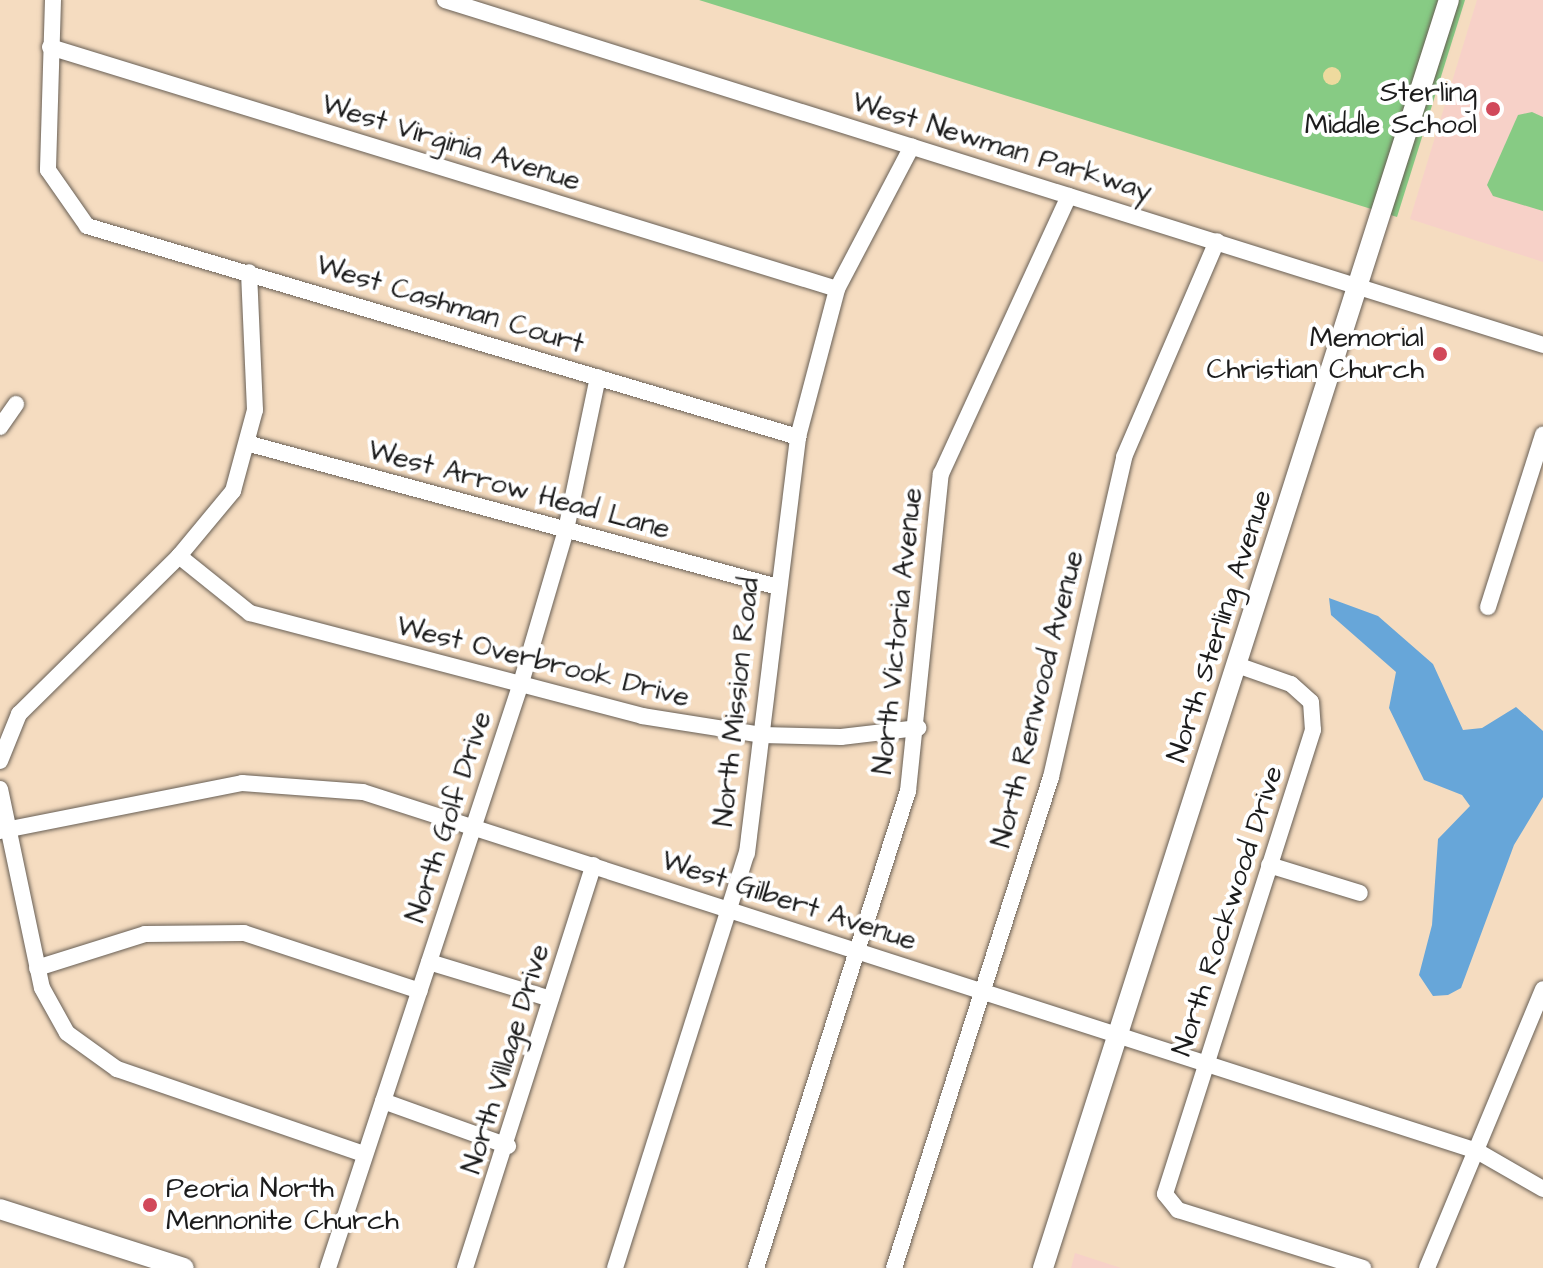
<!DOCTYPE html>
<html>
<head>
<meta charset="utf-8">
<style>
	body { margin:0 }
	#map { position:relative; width:1543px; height:1268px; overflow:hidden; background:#f5dcc0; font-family:"Architects Daughter",sans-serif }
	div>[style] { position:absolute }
	.built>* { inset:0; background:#f7d1c8 }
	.green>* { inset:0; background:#87cb84 }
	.sand>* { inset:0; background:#eeda9e }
	.round { border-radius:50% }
	.water>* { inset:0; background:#67a6d9 }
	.roads { filter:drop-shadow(0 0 2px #685f55) drop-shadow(0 0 2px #685f55) }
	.minor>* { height:16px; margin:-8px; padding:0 8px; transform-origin:8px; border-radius:8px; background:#fff }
	.major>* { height:20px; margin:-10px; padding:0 10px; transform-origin:10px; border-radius:10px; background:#fff }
	.dots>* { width:22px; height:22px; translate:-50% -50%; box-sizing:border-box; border:4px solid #fff; border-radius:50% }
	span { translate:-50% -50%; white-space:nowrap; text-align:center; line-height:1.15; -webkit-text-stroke:8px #fff; paint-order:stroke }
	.poi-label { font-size:28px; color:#1c1c1c }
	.right { translate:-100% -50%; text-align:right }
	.left { translate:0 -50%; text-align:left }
	.street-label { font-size:28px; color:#1c1c1c }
</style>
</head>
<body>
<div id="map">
	<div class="built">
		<i style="clip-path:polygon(1477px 0,1543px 0,1543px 262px,1410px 219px)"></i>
		<i style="clip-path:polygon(1075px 1253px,1121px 1268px,1071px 1268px)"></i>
	</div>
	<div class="green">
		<i style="clip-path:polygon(699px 0,1465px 0,1397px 217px)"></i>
		<i style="clip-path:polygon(1532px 112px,1543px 117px,1543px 211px,1493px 196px,1487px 185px,1518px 115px)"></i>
	</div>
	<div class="sand">
		<i class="round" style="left:1323px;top:67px;width:18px;height:18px"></i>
	</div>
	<div class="water">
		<i style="clip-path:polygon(1329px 598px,1378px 616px,1433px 664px,1463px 730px,1482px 728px,1516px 707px,1543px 731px,1543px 797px,1514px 845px,1461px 988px,1448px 995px,1433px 996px,1419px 975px,1432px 925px,1438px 839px,1470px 806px,1462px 795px,1424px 780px,1389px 708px,1396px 672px,1331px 615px)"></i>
	</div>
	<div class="roads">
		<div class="minor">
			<i style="left:53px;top:0;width:170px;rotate:91.7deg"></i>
			<i style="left:48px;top:170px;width:68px;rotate:55.1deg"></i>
			<i style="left:87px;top:226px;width:742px;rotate:16.53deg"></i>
			<i style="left:445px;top:0;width:1151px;rotate:17.44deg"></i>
			<i style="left:50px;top:47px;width:823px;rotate:17.09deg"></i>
			<i style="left:0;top:427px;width:28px;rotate:-55deg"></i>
			<i style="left:250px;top:444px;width:543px;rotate:15.16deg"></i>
			<i style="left:179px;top:556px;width:91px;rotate:38.8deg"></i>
			<i style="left:250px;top:613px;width:405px;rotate:14.7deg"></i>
			<i style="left:642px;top:716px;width:121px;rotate:9deg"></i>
			<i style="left:762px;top:735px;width:79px;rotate:1.5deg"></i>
			<i style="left:841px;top:737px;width:78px;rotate:-6.7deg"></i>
			<i style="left:1488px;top:607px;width:181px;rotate:-72.3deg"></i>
			<i style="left:1237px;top:665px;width:57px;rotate:19.4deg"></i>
			<i style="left:1291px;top:684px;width:27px;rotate:42deg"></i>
			<i style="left:1311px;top:702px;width:28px;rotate:86deg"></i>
			<i style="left:1313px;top:730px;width:487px;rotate:107.7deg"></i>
			<i style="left:1165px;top:1194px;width:21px;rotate:51deg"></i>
			<i style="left:1178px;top:1210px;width:194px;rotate:17.4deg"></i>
			<i style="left:0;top:761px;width:51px;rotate:-68deg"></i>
			<i style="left:19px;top:714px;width:225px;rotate:-44.6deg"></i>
			<i style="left:179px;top:556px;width:85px;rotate:-50.3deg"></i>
			<i style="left:233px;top:491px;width:84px;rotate:-74.8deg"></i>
			<i style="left:255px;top:410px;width:138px;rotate:-92.5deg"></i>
			<i style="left:0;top:789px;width:203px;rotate:78.1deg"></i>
			<i style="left:42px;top:988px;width:51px;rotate:60.9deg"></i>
			<i style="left:67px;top:1033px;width:62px;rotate:35.8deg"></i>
			<i style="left:117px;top:1069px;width:261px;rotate:19deg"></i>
			<i style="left:0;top:831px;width:247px;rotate:-11.2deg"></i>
			<i style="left:242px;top:783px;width:121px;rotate:4.3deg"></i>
			<i style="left:363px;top:792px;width:1170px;rotate:17.86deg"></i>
			<i style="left:1477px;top:1151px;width:76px;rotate:29.9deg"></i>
			<i style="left:1269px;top:865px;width:95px;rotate:17.1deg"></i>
			<i style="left:429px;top:962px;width:127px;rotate:16.9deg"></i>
			<i style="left:37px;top:968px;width:113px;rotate:-17.5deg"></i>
			<i style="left:145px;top:934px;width:99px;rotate:-0.6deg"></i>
			<i style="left:244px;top:933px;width:185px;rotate:18.2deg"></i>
			<i style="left:383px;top:1101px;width:133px;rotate:19.8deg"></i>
			<i style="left:328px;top:1268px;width:616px;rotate:-71.74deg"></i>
			<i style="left:521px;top:683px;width:159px;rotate:-73.6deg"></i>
			<i style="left:566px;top:530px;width:156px;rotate:-78.2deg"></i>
			<i style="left:465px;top:1268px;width:423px;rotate:-72.3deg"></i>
			<i style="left:615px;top:1268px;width:435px;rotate:-72.4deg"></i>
			<i style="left:747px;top:853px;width:419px;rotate:-83deg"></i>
			<i style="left:798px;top:437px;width:153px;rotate:-75.2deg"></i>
			<i style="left:837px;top:289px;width:161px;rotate:-62.3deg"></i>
			<i style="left:756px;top:1268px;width:501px;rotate:-72.33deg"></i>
			<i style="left:908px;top:791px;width:319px;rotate:-84.1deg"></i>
			<i style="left:941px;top:474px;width:306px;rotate:-65.3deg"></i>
			<i style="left:894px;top:1268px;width:515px;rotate:-72.27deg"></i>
			<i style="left:1051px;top:777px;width:328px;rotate:-77.1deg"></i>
			<i style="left:1124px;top:457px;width:235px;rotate:-66.7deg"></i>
			<i style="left:1427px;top:1268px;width:302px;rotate:-67.4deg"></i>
		</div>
		<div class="major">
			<i style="left:0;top:1209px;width:193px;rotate:17.8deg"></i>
			<i style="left:1043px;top:1268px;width:1331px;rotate:-72.25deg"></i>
		</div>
	</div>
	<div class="dots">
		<i style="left:1493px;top:109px;background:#d1495b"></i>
		<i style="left:1440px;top:354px;background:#d1495b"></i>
		<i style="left:150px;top:1205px;background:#d1495b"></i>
	</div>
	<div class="poi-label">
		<span class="right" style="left:1477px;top:109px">Sterling<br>Middle School</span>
		<span class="right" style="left:1424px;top:354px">Memorial<br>Christian Church</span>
		<span class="left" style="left:166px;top:1205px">Peoria North<br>Mennonite Church</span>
	</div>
	<div class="street-label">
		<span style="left:451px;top:143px;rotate:17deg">West Virginia Avenue</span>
		<span style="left:1002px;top:147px;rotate:17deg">West Newman Parkway</span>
		<span style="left:450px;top:305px;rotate:17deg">West Cashman Court</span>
		<span style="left:519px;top:490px;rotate:15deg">West Arrow Head Lane</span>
		<span style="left:1220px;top:626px;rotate:-72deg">North Sterling Avenue</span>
		<span style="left:898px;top:631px;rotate:-84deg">North Victoria Avenue</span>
		<span style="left:543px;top:662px;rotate:14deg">West Overbrook Drive</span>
		<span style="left:1038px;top:699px;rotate:-76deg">North Renwood Avenue</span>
		<span style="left:737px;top:702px;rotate:-84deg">North Mission Road</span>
		<span style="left:449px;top:817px;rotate:-72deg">North Golf Drive</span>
		<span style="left:789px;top:901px;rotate:18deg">West Gilbert Avenue</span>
		<span style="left:1228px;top:911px;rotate:-72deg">North Rockwood Drive</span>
		<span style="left:506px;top:1059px;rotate:-73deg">North Village Drive</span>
	</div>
</div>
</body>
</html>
